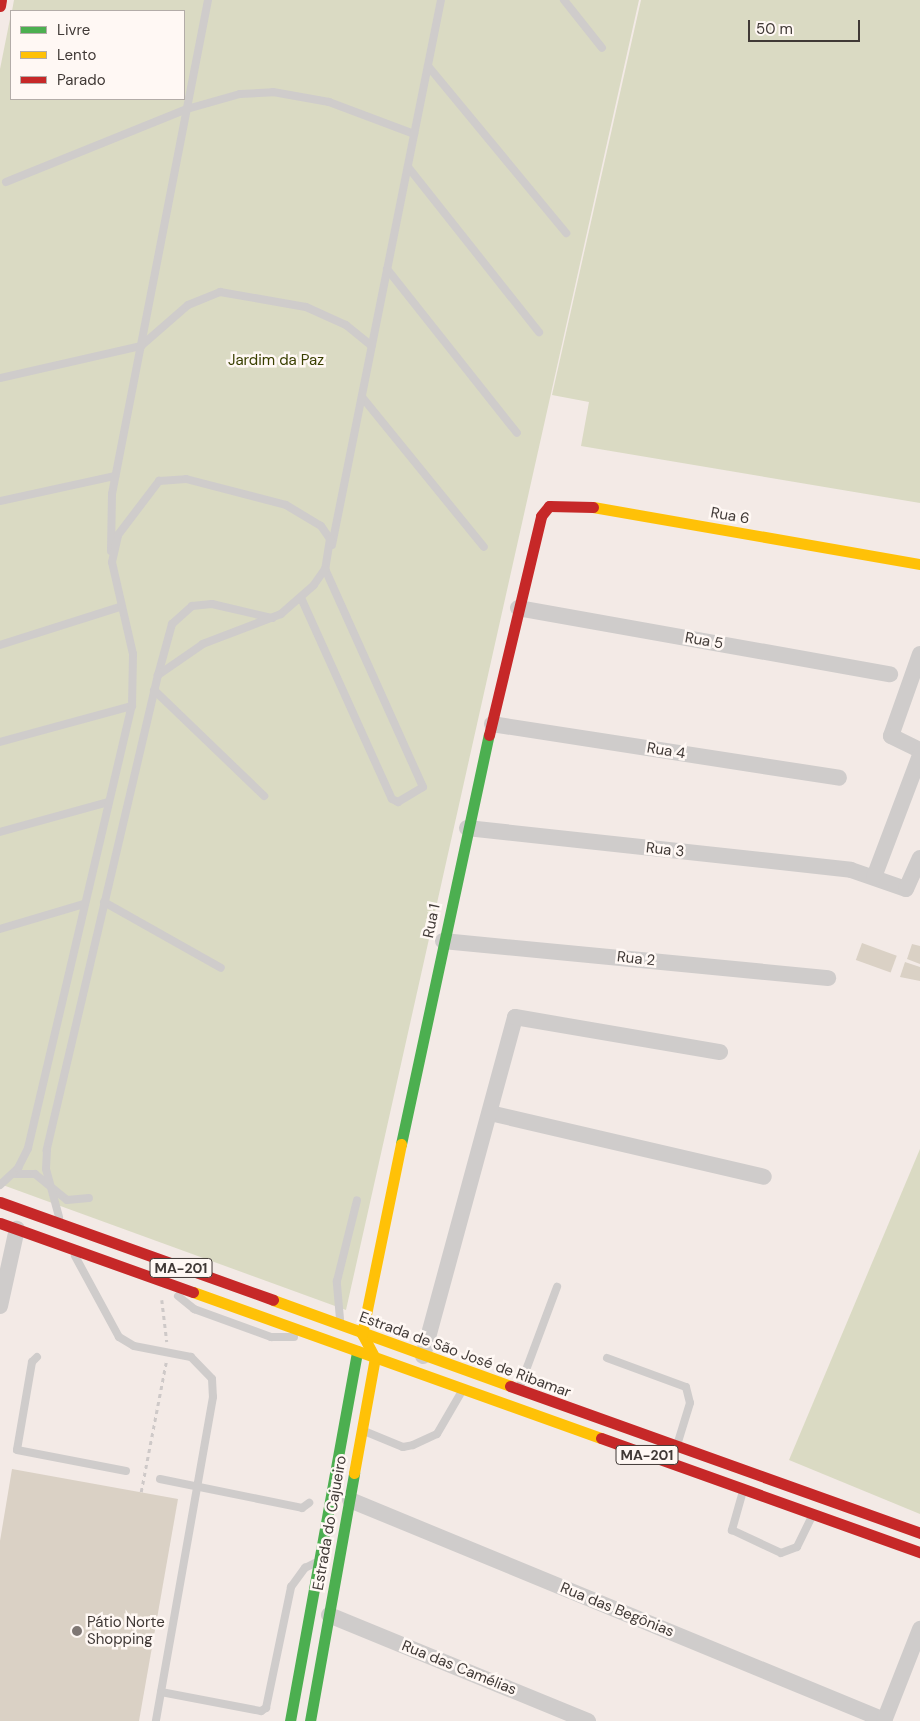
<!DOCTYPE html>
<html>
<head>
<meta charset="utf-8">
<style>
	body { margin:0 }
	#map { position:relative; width:920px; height:1721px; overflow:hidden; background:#f3eae6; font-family:"DM Sans",sans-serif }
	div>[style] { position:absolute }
	.green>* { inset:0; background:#dadac3 }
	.building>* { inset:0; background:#dad1c5; transform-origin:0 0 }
	.path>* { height:2.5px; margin-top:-1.25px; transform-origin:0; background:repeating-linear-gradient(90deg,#cec9c8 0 4px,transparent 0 8px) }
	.lane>* { height:8px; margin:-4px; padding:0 4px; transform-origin:4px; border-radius:4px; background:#cfcccb }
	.street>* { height:16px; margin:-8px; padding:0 8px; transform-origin:8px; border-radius:8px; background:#cfcccb }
	.fast>* { height:11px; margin:-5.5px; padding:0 5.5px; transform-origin:5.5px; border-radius:5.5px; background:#4caf50 }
	.slow>* { height:11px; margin:-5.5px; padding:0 5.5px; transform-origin:5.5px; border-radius:5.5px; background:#ffc107 }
	.jam>* { height:11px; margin:-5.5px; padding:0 5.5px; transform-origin:5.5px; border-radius:5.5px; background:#c62828 }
	.dots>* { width:14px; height:14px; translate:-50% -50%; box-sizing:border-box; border:2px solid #fff8f4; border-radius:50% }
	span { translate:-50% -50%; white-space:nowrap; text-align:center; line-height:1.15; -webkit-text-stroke:5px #fff8f4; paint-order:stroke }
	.shield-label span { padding:1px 4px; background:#fff8f4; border:1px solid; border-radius:4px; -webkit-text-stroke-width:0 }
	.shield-label { font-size:14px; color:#403936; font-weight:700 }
	.park-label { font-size:15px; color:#393f00 }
	.street-label { font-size:15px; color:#403936 }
	.poi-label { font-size:15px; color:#403936 }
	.left { translate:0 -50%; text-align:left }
	.legend { position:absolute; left:10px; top:10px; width:175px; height:90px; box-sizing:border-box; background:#fff8f4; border:1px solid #b3aca8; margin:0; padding:6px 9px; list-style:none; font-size:15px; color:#403936 }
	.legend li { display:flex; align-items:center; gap:10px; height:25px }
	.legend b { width:25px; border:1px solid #b3aca8 }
	.scale { position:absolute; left:748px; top:20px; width:112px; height:22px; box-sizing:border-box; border:2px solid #403936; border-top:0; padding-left:6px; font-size:15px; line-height:18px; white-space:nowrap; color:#403936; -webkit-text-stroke:4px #fff8f4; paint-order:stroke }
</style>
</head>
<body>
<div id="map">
	<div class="green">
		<i style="clip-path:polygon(14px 0,639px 0,346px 1310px,0 1184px,0 69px,11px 14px,11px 99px,184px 99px,184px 11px,12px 11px)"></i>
		<i style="clip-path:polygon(641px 0,920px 0,920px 503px,581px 446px,589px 402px,552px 395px)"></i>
		<i style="clip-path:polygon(920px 1149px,920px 1514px,789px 1460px)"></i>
	</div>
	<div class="building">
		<i style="left:862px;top:943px;width:37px;height:18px;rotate:20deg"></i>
		<i style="clip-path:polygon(912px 944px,920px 946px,920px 964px,907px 959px)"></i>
		<i style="clip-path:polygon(905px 962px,920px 967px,920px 981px,900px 977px)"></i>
		<i style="clip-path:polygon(12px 1469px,178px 1499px,139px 1721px,0 1721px,0 1541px)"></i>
	</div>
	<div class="path">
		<i style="left:162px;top:1300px;width:42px;rotate:83.2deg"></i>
		<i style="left:141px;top:1492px;width:132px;rotate:-79.1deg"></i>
	</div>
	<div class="lane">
		<i style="left:564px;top:0;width:61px;rotate:51.6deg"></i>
		<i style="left:428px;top:66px;width:217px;rotate:50.4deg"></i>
		<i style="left:408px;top:167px;width:211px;rotate:51.6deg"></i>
		<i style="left:6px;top:182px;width:195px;rotate:-22deg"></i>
		<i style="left:187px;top:109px;width:55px;rotate:-15.8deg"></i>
		<i style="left:240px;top:94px;width:33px;rotate:-3deg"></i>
		<i style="left:273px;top:92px;width:57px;rotate:10.1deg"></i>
		<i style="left:329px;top:102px;width:91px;rotate:20.6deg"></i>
		<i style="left:387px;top:269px;width:209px;rotate:51.6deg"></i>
		<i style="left:0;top:378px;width:145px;rotate:-12.8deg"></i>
		<i style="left:141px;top:346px;width:62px;rotate:-41.1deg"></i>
		<i style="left:188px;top:305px;width:35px;rotate:-22deg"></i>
		<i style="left:220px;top:292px;width:87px;rotate:9.9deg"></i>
		<i style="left:306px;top:307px;width:44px;rotate:24.2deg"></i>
		<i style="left:346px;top:325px;width:33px;rotate:39deg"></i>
		<i style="left:362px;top:397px;width:193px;rotate:50.9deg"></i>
		<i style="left:0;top:501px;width:118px;rotate:-12.3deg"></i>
		<i style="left:332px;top:545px;width:556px;rotate:-78.69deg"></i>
		<i style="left:111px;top:551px;width:57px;rotate:-89deg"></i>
		<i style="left:112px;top:494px;width:503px;rotate:-79deg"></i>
		<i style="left:302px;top:600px;width:218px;rotate:65.7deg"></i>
		<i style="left:392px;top:799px;width:7px;rotate:27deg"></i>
		<i style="left:398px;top:802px;width:29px;rotate:-31deg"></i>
		<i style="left:423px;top:787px;width:239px;rotate:-114.2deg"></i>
		<i style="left:0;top:645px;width:126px;rotate:-17.6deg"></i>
		<i style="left:158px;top:675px;width:53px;rotate:-74.6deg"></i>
		<i style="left:172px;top:624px;width:27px;rotate:-42deg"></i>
		<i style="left:192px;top:606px;width:20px;rotate:-6deg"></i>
		<i style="left:212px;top:604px;width:62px;rotate:13.1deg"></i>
		<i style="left:154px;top:690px;width:153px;rotate:43.9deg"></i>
		<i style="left:0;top:742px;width:137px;rotate:-15.3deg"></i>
		<i style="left:0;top:832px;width:112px;rotate:-15.5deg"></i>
		<i style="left:104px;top:902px;width:134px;rotate:29.4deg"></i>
		<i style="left:0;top:929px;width:88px;rotate:-16.6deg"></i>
		<i style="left:15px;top:1174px;width:20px"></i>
		<i style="left:35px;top:1174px;width:41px;rotate:39.1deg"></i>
		<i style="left:67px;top:1200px;width:22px;rotate:-5deg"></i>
		<i style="left:0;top:1185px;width:25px;rotate:-43deg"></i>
		<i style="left:18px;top:1168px;width:22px;rotate:-63deg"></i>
		<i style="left:28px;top:1148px;width:454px;rotate:-76.8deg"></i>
		<i style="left:132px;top:706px;width:52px;rotate:-88.9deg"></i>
		<i style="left:133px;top:654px;width:94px;rotate:-102.9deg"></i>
		<i style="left:112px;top:562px;width:28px;rotate:-77deg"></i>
		<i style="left:118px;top:535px;width:68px;rotate:-52.8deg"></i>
		<i style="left:159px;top:481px;width:27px;rotate:-4deg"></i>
		<i style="left:186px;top:479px;width:103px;rotate:14.6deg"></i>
		<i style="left:286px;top:505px;width:41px;rotate:31deg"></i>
		<i style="left:321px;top:526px;width:16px;rotate:55deg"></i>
		<i style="left:330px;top:539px;width:30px;rotate:99deg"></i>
		<i style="left:325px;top:569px;width:19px;rotate:125deg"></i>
		<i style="left:314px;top:585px;width:44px;rotate:138.7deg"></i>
		<i style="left:281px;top:614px;width:84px;rotate:159deg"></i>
		<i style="left:203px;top:644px;width:55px;rotate:145.4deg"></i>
		<i style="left:158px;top:675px;width:488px;rotate:103.2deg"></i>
		<i style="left:47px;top:1150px;width:19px;rotate:93deg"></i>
		<i style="left:46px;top:1169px;width:50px;rotate:74.8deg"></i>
		<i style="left:75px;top:1256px;width:92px;rotate:61.5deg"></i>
		<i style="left:119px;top:1337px;width:17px;rotate:31deg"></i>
		<i style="left:134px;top:1346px;width:58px;rotate:10.9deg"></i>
		<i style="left:191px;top:1357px;width:30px;rotate:46deg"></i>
		<i style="left:212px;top:1379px;width:18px;rotate:87deg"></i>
		<i style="left:213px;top:1397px;width:329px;rotate:100deg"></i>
		<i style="left:178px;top:1296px;width:21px;rotate:39deg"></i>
		<i style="left:194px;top:1309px;width:82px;rotate:20deg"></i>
		<i style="left:271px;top:1337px;width:23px"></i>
		<i style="left:340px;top:1319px;width:38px;rotate:-95deg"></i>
		<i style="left:337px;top:1281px;width:83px;rotate:-76.1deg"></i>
		<i style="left:37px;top:1357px;width:7px;rotate:135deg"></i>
		<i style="left:32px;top:1362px;width:89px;rotate:99.7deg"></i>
		<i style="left:17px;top:1450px;width:111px;rotate:10.9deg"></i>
		<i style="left:607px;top:1358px;width:84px;rotate:20.2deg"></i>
		<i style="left:686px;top:1387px;width:16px;rotate:76deg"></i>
		<i style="left:690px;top:1403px;width:41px;rotate:107.1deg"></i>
		<i style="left:520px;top:1386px;width:106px;rotate:-69.5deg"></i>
		<i style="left:364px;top:1431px;width:42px;rotate:22.3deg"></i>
		<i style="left:403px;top:1447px;width:10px;rotate:-11deg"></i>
		<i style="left:413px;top:1445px;width:26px;rotate:-25deg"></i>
		<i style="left:437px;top:1434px;width:50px;rotate:-59.8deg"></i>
		<i style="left:160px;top:1479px;width:145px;rotate:11.5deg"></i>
		<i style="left:302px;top:1508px;width:9px;rotate:-36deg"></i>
		<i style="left:743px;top:1491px;width:41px;rotate:105.8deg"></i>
		<i style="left:732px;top:1530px;width:54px;rotate:25.1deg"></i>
		<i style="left:781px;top:1553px;width:17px;rotate:-21deg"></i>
		<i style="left:797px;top:1547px;width:34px;rotate:-64deg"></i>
		<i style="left:161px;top:1692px;width:102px;rotate:10.8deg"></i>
		<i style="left:261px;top:1711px;width:6px;rotate:-31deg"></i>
		<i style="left:266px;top:1708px;width:124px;rotate:-78.3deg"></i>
		<i style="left:291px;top:1587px;width:24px;rotate:-54deg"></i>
		<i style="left:305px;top:1568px;width:11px;rotate:-27deg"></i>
	</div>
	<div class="street">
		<i style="left:518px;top:608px;width:378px;rotate:10.1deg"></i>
		<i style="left:920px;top:654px;width:87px;rotate:109.5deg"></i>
		<i style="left:891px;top:736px;width:32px;rotate:26deg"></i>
		<i style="left:492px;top:724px;width:351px;rotate:8.8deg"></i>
		<i style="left:467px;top:828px;width:386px;rotate:6.2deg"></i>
		<i style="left:851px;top:870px;width:58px;rotate:19.1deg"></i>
		<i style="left:906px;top:889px;width:34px;rotate:-66deg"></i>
		<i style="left:874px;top:877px;width:130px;rotate:-69.3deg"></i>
		<i style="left:443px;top:941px;width:387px;rotate:5.5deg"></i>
		<i style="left:490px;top:1113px;width:281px;rotate:13.1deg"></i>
		<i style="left:0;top:1306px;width:79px;rotate:-77.6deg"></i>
		<i style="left:423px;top:1356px;width:351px;rotate:-74.8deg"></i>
		<i style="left:515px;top:1017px;width:208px;rotate:9.7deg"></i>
		<i style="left:350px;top:1500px;width:578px;rotate:22.39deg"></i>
		<i style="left:329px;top:1615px;width:280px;rotate:22.3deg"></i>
		<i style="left:884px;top:1721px;width:99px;rotate:-68.6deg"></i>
	</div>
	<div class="fast">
		<i style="left:401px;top:1144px;width:418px;rotate:-77.9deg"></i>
		<i style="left:290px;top:1721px;width:376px;rotate:-79.7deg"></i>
		<i style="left:310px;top:1721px;width:252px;rotate:-79.9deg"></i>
	</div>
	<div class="slow">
		<i style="left:593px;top:507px;width:332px;rotate:9.9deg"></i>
		<i style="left:193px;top:1292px;width:433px;rotate:19.7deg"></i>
		<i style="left:273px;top:1300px;width:252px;rotate:19.9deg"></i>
		<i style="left:354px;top:1473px;width:117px;rotate:-79.7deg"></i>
		<i style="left:375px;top:1358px;width:27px;rotate:-118deg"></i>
		<i style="left:362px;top:1334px;width:194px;rotate:-78.4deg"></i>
	</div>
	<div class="jam">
		<i style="left:0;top:6px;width:6px;rotate:-81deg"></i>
		<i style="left:489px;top:735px;width:225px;rotate:-76.6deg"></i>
		<i style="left:541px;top:516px;width:13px;rotate:-51deg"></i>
		<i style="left:549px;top:506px;width:44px;rotate:1.3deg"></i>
		<i style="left:0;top:1202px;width:290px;rotate:19.7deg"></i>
		<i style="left:0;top:1223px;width:205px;rotate:19.7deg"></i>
		<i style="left:510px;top:1386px;width:436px;rotate:19.7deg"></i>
		<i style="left:601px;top:1438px;width:339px;rotate:19.7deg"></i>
	</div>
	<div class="dots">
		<i style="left:77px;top:1631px;background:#7f7774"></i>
	</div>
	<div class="shield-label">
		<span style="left:181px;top:1268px">MA-201</span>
		<span style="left:647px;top:1455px">MA-201</span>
	</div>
	<div class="park-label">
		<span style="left:276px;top:361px">Jardim da Paz</span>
	</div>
	<div class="street-label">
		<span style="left:730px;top:516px;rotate:10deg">Rua 6</span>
		<span style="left:704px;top:641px;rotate:10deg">Rua 5</span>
		<span style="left:666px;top:751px;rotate:9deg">Rua 4</span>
		<span style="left:665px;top:850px;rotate:6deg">Rua 3</span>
		<span style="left:432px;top:921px;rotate:-78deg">Rua 1</span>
		<span style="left:636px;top:959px;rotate:6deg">Rua 2</span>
		<span style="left:465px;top:1355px;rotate:20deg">Estrada de São José de Ribamar</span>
		<span style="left:330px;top:1523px;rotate:-80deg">Estrada do Cajueiro</span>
		<span style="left:617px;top:1610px;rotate:22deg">Rua das Begônias</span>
		<span style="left:459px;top:1668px;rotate:22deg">Rua das Camélias</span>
	</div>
	<div class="poi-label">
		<span class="left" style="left:87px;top:1631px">Pátio Norte<br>Shopping</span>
	</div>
	<ul class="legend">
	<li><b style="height:6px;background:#4caf50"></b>Livre</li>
	<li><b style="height:6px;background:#ffc107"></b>Lento</li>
	<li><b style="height:6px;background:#c62828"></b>Parado</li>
	</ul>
	<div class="scale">50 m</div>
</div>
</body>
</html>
